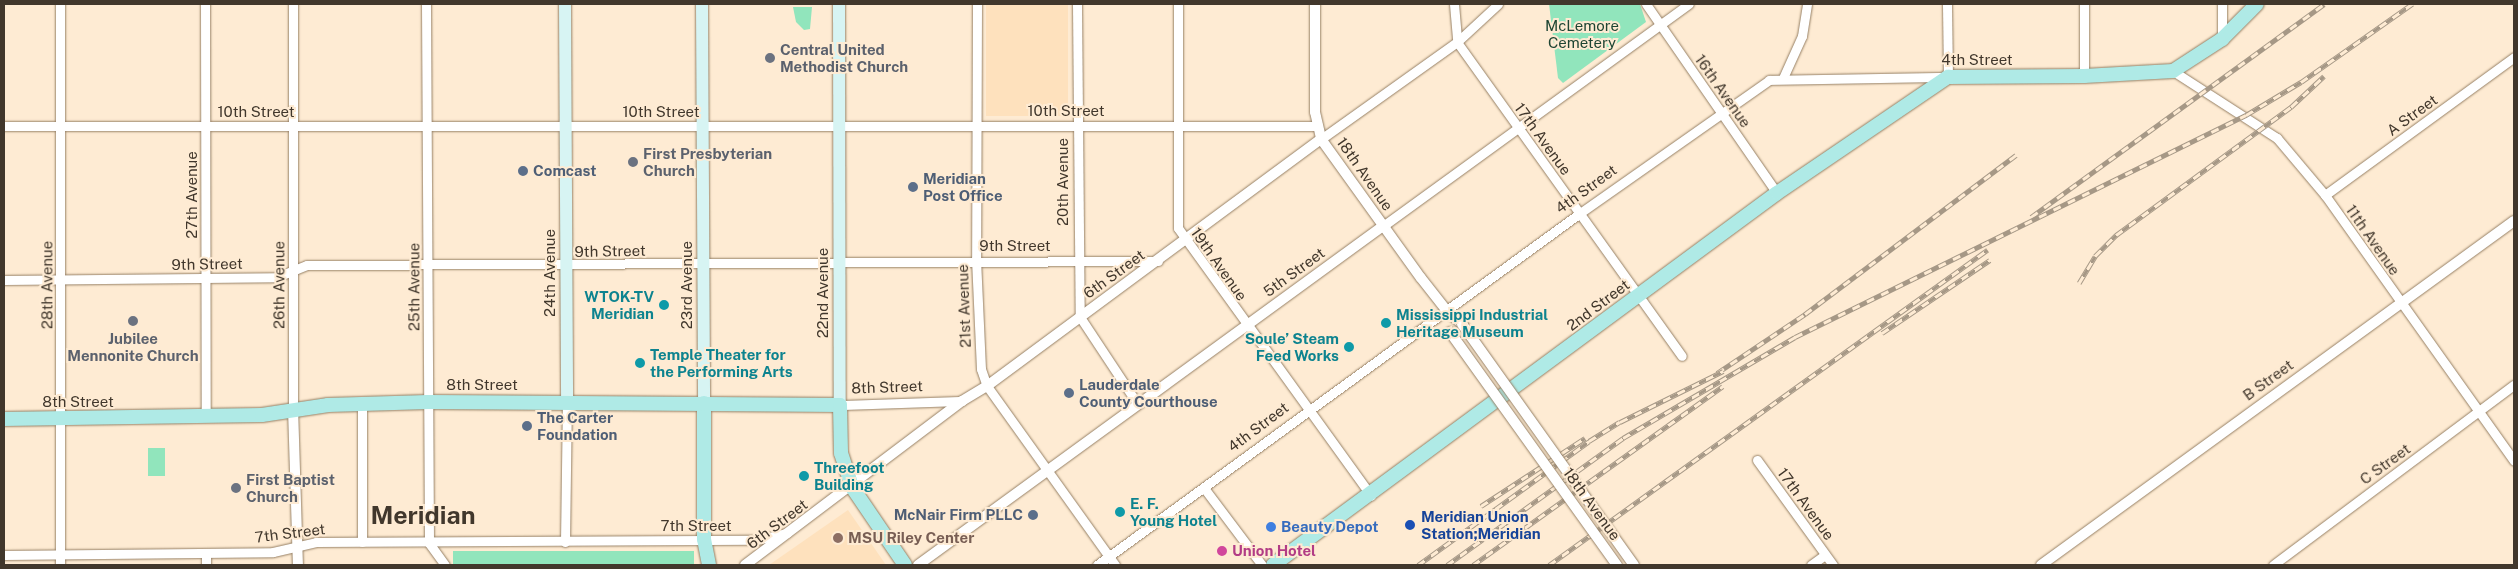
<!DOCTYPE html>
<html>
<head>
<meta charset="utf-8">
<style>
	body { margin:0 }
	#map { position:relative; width:2518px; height:569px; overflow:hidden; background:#feebd3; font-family:"Public Sans",sans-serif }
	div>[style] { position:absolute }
	.built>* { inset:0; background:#fee1bd; transform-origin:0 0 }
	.green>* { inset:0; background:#91e5bc; transform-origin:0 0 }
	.roads { filter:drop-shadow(0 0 1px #968065) drop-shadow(0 0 1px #968065) }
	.minor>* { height:9px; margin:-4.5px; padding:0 4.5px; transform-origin:4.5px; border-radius:4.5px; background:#fff }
	.tertiary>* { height:10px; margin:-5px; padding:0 5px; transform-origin:5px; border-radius:5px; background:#fff }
	.secondary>* { height:12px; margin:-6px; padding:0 6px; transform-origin:6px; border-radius:6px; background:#d7f4f3 }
	.primary>* { height:14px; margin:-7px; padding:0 7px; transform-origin:7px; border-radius:7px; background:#afeae6 }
	.rail>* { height:4.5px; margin-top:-2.25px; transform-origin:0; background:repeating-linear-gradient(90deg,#feebd3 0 8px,#a69886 0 16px); box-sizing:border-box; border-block:1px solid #a69886 }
	.bridges { filter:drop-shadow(0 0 1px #968065) drop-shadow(0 0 1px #968065) }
	.tertiary-bridge>* { height:10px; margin:-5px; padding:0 5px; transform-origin:5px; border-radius:5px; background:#fff }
	.dots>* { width:14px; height:14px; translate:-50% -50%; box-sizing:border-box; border:2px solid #feebd3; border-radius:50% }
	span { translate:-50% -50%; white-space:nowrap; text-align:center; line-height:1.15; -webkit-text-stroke:4px #feebd3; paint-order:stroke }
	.park-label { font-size:15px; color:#1e4533 }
	.worship-label { font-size:15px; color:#5b616d; font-weight:700 }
	.left { translate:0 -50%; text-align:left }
	.street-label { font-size:15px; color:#41372c }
	.service-label { font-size:15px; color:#4e5e75; font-weight:700 }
	.right { translate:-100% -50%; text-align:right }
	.culture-label { font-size:15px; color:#0d838f; font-weight:700 }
	.transit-label { font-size:15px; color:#164399; font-weight:700 }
	.shop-label { font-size:15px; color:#366cbe; font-weight:700 }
	.education-label { font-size:15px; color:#785e54; font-weight:700 }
	.hotel-label { font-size:15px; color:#b23c85; font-weight:700 }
	.town-label { font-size:25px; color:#41372c; font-weight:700 }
	.frame { position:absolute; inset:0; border:5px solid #41372c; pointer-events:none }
</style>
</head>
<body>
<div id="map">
	<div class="built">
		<i style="left:986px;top:4px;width:82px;height:112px"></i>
		<i style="clip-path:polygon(848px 510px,886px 565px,769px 565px)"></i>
	</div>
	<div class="green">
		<i style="clip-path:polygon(1549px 4px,1640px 4px,1646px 22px,1563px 83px,1558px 78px)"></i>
		<i style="clip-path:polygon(793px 7px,812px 7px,810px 29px,804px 30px,796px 22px)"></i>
		<i style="left:148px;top:448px;width:17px;height:28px"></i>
		<i style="left:453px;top:551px;width:241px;height:18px"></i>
	</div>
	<div class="roads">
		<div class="minor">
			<i style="left:60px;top:4px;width:561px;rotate:90deg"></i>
			<i style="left:205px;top:4px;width:413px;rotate:89.9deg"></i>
			<i style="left:293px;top:4px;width:404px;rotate:90deg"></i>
			<i style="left:426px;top:4px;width:539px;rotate:89.68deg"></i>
			<i style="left:429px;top:543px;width:27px;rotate:54deg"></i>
			<i style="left:977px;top:4px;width:255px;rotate:90.2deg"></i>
			<i style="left:976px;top:259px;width:110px;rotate:87.4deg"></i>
			<i style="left:981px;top:369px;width:18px;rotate:71deg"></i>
			<i style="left:987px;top:386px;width:220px;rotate:54.4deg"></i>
			<i style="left:1077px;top:4px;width:313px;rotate:89.5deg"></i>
			<i style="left:1080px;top:317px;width:103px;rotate:56.5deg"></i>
			<i style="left:1178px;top:4px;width:224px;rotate:90deg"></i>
			<i style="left:1178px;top:228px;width:330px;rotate:54.2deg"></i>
			<i style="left:1454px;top:4px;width:38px;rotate:85deg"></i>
			<i style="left:1457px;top:42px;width:386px;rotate:54.4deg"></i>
			<i style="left:1646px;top:4px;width:230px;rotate:55.3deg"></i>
			<i style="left:2222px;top:4px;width:35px;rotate:90deg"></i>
			<i style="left:2173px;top:71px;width:124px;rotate:32.8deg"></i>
			<i style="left:2277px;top:138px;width:75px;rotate:49.9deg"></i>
			<i style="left:2325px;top:195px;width:326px;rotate:54.6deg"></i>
			<i style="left:2084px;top:76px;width:72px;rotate:-90deg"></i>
			<i style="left:1783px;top:78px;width:46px;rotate:-65.7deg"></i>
			<i style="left:1802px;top:36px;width:32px;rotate:-81deg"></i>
			<i style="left:4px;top:126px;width:1314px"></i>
			<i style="left:1321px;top:139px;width:167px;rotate:-35.5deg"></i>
			<i style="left:1457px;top:42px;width:56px;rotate:-42.8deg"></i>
			<i style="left:2325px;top:195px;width:234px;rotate:-36.1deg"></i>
			<i style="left:1383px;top:226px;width:378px;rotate:-36deg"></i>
			<i style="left:4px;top:280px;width:273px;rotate:-0.6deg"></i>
			<i style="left:277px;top:277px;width:32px;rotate:-22deg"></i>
			<i style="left:307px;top:265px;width:851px;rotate:-0.27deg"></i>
			<i style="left:362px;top:404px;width:138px;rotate:90deg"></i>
			<i style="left:840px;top:405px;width:122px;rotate:-1.9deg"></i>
			<i style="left:1757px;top:460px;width:130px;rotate:54.1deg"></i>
			<i style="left:1204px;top:488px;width:96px;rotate:53deg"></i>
			<i style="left:565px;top:542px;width:141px;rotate:-89.2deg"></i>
			<i style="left:206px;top:553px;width:12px;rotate:90deg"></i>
			<i style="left:4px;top:555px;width:269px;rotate:-0.6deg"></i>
			<i style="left:273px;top:552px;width:44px;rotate:-13.1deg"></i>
			<i style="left:316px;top:542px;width:440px;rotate:-0.3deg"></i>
			<i style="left:756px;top:540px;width:32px;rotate:-13deg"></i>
			<i style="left:1097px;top:565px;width:598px;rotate:-36.08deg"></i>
			<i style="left:1580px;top:213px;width:231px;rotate:-35.1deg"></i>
			<i style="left:1769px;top:80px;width:179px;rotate:-1deg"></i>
			<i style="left:1948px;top:77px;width:73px;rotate:-90.8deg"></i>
			<i style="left:1811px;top:565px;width:17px;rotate:-36deg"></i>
			<i style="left:2273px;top:565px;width:301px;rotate:-36.8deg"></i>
		</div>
		<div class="tertiary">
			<i style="left:1315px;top:4px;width:108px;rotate:90deg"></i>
			<i style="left:1315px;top:112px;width:28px;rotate:77deg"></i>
			<i style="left:1321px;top:139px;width:171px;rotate:54.3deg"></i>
			<i style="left:1421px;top:278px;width:42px;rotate:51.8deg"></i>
			<i style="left:1447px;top:311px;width:20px;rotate:41deg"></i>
			<i style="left:293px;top:408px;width:157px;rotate:88.2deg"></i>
			<i style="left:745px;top:565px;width:272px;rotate:-37.1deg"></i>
			<i style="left:962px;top:401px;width:29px;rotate:-31deg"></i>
			<i style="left:987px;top:386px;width:415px;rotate:-36.5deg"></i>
			<i style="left:918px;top:565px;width:575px;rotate:-36.09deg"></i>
			<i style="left:2041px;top:565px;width:585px;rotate:-36.03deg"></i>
		</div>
		<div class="secondary">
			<i style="left:565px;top:4px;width:397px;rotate:89.7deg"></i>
			<i style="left:702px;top:4px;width:399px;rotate:89.7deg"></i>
			<i style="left:839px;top:4px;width:401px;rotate:89.9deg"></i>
		</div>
		<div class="primary">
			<i style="left:704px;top:403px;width:136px;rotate:90deg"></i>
			<i style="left:704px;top:539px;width:26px;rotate:79deg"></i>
			<i style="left:4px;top:419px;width:258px;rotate:-0.9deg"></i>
			<i style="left:262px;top:415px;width:67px;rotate:-8.6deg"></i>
			<i style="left:328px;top:405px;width:100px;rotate:-1.7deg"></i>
			<i style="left:428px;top:402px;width:412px;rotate:0.4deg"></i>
			<i style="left:840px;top:405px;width:48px;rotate:88.8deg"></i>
			<i style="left:841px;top:453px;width:36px;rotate:72deg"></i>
			<i style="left:852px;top:487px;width:94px;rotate:55.8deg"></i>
			<i style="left:1273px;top:565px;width:626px;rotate:-36.43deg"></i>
			<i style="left:1777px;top:193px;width:207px;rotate:-34.2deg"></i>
			<i style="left:1948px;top:77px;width:136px;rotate:-0.4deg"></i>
			<i style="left:2084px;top:76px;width:89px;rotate:-3.2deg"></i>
			<i style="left:2173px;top:71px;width:59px;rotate:-33.1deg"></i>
			<i style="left:2222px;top:39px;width:49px;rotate:-45deg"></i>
		</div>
	</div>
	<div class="rail">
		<i style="left:2031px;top:217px;width:362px;rotate:-36deg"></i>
		<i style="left:2079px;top:283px;width:31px;rotate:-59deg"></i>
		<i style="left:2095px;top:256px;width:30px;rotate:-45deg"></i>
		<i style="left:2116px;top:235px;width:217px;rotate:-36.2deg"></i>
		<i style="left:2291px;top:107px;width:45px;rotate:-43.2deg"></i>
		<i style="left:1882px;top:333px;width:130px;rotate:-34.1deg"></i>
		<i style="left:1717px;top:373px;width:106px;rotate:-33.8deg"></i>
		<i style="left:1805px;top:314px;width:264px;rotate:-37deg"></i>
		<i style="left:1481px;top:506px;width:124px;rotate:-33.2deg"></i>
		<i style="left:1418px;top:565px;width:211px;rotate:-35.9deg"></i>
		<i style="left:1589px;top:441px;width:36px;rotate:-32deg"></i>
		<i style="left:1620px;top:422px;width:115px;rotate:-26.3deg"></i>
		<i style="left:1447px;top:565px;width:217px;rotate:-35.8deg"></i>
		<i style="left:1623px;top:438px;width:199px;rotate:-30.4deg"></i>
		<i style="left:1795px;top:337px;width:503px;rotate:-26.21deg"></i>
		<i style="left:2246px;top:115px;width:64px;rotate:-31deg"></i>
		<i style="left:2301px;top:82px;width:136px;rotate:-35.1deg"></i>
		<i style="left:1473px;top:565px;width:307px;rotate:-35.6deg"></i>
		<i style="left:1549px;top:565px;width:540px;rotate:-35.72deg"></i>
	</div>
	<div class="bridges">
		<div class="tertiary-bridge">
			<i style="left:1462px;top:324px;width:296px;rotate:54.5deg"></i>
			<i style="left:1450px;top:332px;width:287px;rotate:54.4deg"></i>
		</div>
	</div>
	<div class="dots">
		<i style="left:770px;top:58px;background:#6b7280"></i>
		<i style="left:633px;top:162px;background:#6b7280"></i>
		<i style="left:523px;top:171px;background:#5c6f8a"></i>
		<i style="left:913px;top:187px;background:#5c6f8a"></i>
		<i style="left:664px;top:305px;background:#0f9aa8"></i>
		<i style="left:133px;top:321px;background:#6b7280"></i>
		<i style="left:1386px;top:323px;background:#0f9aa8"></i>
		<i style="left:1349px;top:347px;background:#0f9aa8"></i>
		<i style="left:640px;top:363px;background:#0f9aa8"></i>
		<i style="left:1069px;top:393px;background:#5c6f8a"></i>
		<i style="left:527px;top:426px;background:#5c6f8a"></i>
		<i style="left:804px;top:476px;background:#0f9aa8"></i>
		<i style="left:236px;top:488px;background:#6b7280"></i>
		<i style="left:1120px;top:512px;background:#0f9aa8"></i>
		<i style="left:1033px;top:515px;background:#5c6f8a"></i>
		<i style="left:1410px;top:525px;background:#1a4fb4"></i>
		<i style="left:1271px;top:527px;background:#3f7fe0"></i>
		<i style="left:838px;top:538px;background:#8d6e63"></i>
		<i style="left:1222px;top:551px;background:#d1479c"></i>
	</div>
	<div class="park-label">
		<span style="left:1582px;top:34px">McLemore<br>Cemetery</span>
	</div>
	<div class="worship-label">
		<span class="left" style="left:780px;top:58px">Central United<br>Methodist Church</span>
		<span class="left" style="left:643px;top:162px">First Presbyterian<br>Church</span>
		<span style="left:133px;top:347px">Jubilee<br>Mennonite Church</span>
		<span class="left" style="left:246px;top:488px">First Baptist<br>Church</span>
	</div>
	<div class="street-label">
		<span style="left:1977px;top:60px">4th Street</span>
		<span style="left:1723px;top:91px;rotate:55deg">16th Avenue</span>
		<span style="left:1066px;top:111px">10th Street</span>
		<span style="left:256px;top:112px">10th Street</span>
		<span style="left:661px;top:112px">10th Street</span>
		<span style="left:2412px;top:115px;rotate:-36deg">A Street</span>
		<span style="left:1543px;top:139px;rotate:54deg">17th Avenue</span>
		<span style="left:1365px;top:174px;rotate:55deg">18th Avenue</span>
		<span style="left:1063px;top:182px;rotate:-90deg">20th Avenue</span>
		<span style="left:1586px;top:189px;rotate:-36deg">4th Street</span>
		<span style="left:192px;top:195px;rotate:-90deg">27th Avenue</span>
		<span style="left:2373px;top:240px;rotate:55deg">11th Avenue</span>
		<span style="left:1015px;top:246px">9th Street</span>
		<span style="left:610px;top:251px;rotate:-1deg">9th Street</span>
		<span style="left:207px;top:264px;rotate:-1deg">9th Street</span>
		<span style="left:1219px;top:264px;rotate:55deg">19th Avenue</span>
		<span style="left:1294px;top:272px;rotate:-36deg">5th Street</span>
		<span style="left:550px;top:273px;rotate:-90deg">24th Avenue</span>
		<span style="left:1114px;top:274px;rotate:-36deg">6th Street</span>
		<span style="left:47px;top:285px;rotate:-90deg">28th Avenue</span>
		<span style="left:279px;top:285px;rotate:-90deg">26th Avenue</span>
		<span style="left:687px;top:285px;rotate:-90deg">23rd Avenue</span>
		<span style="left:414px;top:287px;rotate:-90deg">25th Avenue</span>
		<span style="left:823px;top:293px;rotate:-90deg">22nd Avenue</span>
		<span style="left:1598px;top:305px;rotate:-37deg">2nd Street</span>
		<span style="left:964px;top:306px;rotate:-92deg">21st Avenue</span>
		<span style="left:2268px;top:380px;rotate:-36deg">B Street</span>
		<span style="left:482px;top:385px">8th Street</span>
		<span style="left:887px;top:387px;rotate:-2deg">8th Street</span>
		<span style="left:78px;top:402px">8th Street</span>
		<span style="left:1258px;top:427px;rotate:-37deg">4th Street</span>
		<span style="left:2385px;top:464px;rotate:-36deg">C Street</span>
		<span style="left:1592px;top:504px;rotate:54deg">18th Avenue</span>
		<span style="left:1806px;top:504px;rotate:54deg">17th Avenue</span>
		<span style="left:777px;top:524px;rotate:-37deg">6th Street</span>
		<span style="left:696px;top:526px">7th Street</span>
		<span style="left:290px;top:533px;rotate:-7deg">7th Street</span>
	</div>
	<div class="service-label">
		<span class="left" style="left:533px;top:171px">Comcast</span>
		<span class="left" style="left:923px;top:187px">Meridian<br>Post Office</span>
		<span class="left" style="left:1079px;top:393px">Lauderdale<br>County Courthouse</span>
		<span class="left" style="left:537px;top:426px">The Carter<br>Foundation</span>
		<span class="right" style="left:1023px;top:515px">McNair Firm PLLC</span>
	</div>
	<div class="culture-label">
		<span class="right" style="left:654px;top:305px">WTOK-TV<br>Meridian</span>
		<span class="left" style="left:1396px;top:323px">Mississippi Industrial<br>Heritage Museum</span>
		<span class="right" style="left:1339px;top:347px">Soule’ Steam<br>Feed Works</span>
		<span class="left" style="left:650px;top:363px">Temple Theater for<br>the Performing Arts</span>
		<span class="left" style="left:814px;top:476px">Threefoot<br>Building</span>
		<span class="left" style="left:1130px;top:512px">E. F.<br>Young Hotel</span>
	</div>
	<div class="transit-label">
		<span class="left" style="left:1421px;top:525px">Meridian Union<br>Station;Meridian</span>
	</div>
	<div class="shop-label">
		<span class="left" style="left:1281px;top:527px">Beauty Depot</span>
	</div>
	<div class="education-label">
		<span class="left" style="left:848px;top:538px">MSU Riley Center</span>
	</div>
	<div class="hotel-label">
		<span class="left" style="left:1232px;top:551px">Union Hotel</span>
	</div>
	<div class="town-label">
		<span style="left:423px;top:515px">Meridian</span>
	</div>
	<div class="frame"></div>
</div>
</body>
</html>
